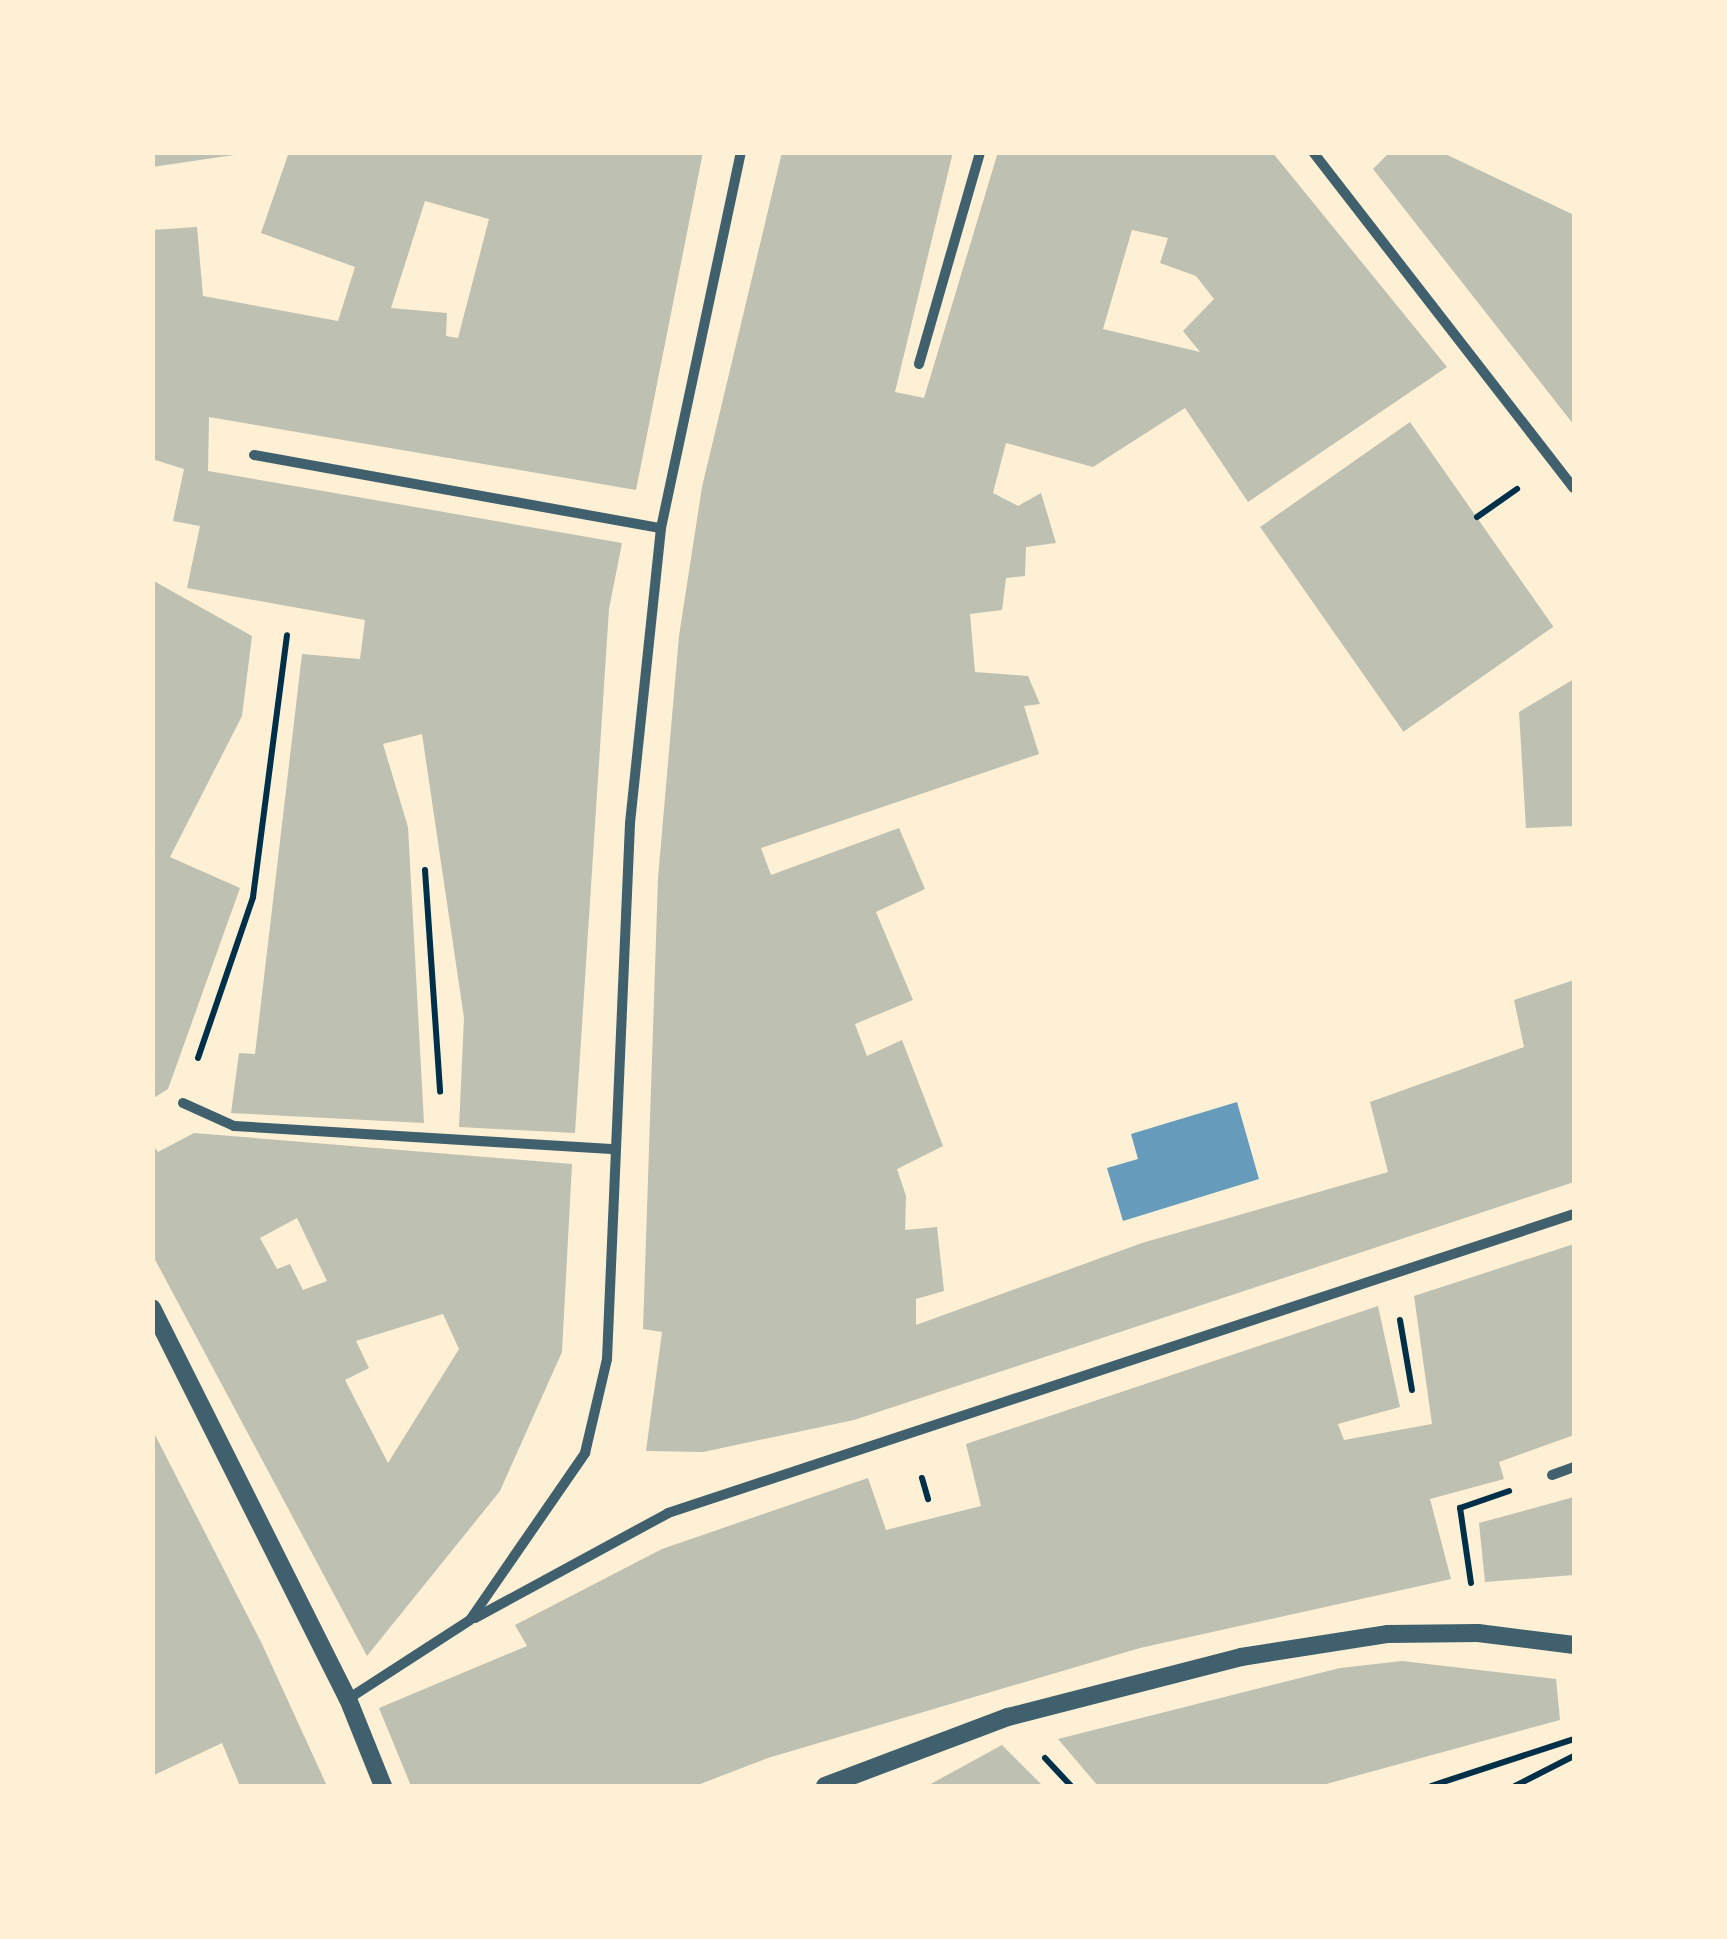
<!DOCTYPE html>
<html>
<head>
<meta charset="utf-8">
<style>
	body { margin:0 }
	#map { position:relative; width:1727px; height:1939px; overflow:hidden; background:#fdf0d5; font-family:"DejaVu Sans",sans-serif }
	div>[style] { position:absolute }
	.water>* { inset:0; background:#669bbc }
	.building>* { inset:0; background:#bec0b2; transform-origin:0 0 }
	.path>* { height:6px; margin:-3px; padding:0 3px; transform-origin:3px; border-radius:3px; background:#003049 }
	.minor>* { height:10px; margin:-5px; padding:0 5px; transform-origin:5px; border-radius:5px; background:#3f606c }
	.tertiary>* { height:18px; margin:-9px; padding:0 9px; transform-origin:9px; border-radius:9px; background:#3f606c }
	span { translate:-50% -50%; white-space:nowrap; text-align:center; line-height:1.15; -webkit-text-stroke:10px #fdf0d5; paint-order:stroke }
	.frame { position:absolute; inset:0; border:155px solid #fdf0d5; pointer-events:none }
</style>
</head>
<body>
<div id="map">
	<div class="water">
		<i style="clip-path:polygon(1237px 1102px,1259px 1179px,1123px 1221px,1107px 1168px,1138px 1159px,1131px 1134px)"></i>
	</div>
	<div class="building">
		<i style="clip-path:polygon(152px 152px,234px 152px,234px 155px,152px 167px)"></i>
		<i style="clip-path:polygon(evenodd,289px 152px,703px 152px,636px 490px,209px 417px,208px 471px,622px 543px,609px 609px,575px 1133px,459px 1127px,464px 1018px,422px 734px,383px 744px,408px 827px,424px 1123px,231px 1113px,239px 1053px,255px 1054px,302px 654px,360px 659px,365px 620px,187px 588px,200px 526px,173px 521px,184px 469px,152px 459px,152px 230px,197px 227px,203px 296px,338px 321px,355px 267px,261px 233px,289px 152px,425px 201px,489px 219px,458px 338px,446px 336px,447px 313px,391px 308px,425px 201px)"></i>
		<i style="clip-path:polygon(evenodd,782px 152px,953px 152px,895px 392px,924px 398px,998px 152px,1272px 152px,1447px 367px,1248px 502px,1185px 408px,1093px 467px,1006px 443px,993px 493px,1018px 506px,1041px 493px,1056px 543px,1026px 547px,1025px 576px,1006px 578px,1002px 610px,970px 614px,975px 672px,1028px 676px,1040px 704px,1024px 706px,1039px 754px,761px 848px,771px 875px,899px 828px,925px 889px,876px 912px,913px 1000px,855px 1024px,867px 1056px,902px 1040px,943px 1146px,897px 1169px,906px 1196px,905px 1230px,937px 1227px,944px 1291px,916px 1299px,916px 1325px,1142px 1243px,1388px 1172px,1370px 1102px,1524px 1047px,1514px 1000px,1574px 980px,1574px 1182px,854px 1420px,703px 1452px,646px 1451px,662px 1332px,643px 1329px,658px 878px,679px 636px,702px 487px,782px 152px,1132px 230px,1168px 238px,1160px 263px,1196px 276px,1214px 299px,1183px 331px,1200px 352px,1103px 329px,1132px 230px)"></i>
		<i style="clip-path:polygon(1390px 152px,1441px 152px,1574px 215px,1574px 425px,1373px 169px)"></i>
		<i style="left:1410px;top:422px;width:250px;height:183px;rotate:55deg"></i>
		<i style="clip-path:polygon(152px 580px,252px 636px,242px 716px,170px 857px,240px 888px,168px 1089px,152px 1099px)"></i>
		<i style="clip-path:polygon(1574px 679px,1574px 826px,1526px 828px,1519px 712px)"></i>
		<i style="clip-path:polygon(evenodd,194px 1133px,572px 1164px,562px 1352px,500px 1491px,367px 1656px,152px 1254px,152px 1144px,158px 1152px,194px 1133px,297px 1218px,327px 1281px,303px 1290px,290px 1264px,277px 1269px,260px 1238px,297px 1218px,194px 1133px,443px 1314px,459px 1349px,388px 1463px,345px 1380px,369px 1368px,356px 1341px,443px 1314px)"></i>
		<i style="clip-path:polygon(1574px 1244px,1574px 1435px,1499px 1462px,1504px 1479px,1430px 1499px,1451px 1579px,1140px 1648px,768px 1758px,695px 1786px,411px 1786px,379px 1708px,527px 1646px,515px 1625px,662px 1549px,868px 1478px,886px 1530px,981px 1506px,966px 1444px,1378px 1306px,1400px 1407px,1338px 1424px,1344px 1440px,1432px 1424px,1414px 1296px)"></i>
		<i style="clip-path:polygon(152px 1429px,262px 1644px,327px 1786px,240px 1786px,222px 1743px,152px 1776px)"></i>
		<i style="clip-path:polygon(1574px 1497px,1574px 1575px,1485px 1582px,1479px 1523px)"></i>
		<i style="clip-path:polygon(1402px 1661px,1556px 1679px,1560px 1720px,1319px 1786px,1098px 1786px,1058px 1739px,1340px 1668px)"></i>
		<i style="clip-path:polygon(1002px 1745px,1043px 1786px,927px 1786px)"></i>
	</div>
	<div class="path">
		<i style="left:1477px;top:517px;width:49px;rotate:-35deg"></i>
		<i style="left:425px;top:870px;width:222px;rotate:86.1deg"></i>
		<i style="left:198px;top:1058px;width:170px;rotate:-71.1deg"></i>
		<i style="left:253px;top:897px;width:264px;rotate:-82.6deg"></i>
		<i style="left:1400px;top:1320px;width:71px;rotate:80.3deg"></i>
		<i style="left:922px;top:1478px;width:22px;rotate:74deg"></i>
		<i style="left:1471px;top:1583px;width:76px;rotate:-98.3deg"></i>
		<i style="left:1460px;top:1508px;width:52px;rotate:-19.1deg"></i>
		<i style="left:1045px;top:1758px;width:38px;rotate:47deg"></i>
		<i style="left:1431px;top:1786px;width:151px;rotate:-18.2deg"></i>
		<i style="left:1515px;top:1786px;width:66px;rotate:-27deg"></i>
	</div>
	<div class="minor">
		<i style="left:1313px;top:152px;width:425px;rotate:52.2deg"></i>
		<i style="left:919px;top:364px;width:221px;rotate:-73.9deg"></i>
		<i style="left:254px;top:455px;width:413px;rotate:10.2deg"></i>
		<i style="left:183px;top:1103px;width:56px;rotate:24.3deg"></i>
		<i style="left:234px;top:1126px;width:382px;rotate:3.5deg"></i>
		<i style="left:1552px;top:1475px;width:23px;rotate:-20deg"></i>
		<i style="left:475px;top:1618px;width:220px;rotate:-28.5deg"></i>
		<i style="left:668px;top:1513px;width:954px;rotate:-18.26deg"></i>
		<i style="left:348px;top:1699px;width:145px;rotate:-32.9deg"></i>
		<i style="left:470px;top:1620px;width:203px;rotate:-55.4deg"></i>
		<i style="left:585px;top:1453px;width:97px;rotate:-76.8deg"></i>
		<i style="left:607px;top:1359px;width:536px;rotate:-87.54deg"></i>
		<i style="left:630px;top:823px;width:297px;rotate:-84deg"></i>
		<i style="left:661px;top:528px;width:384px;rotate:-78deg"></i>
	</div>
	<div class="tertiary">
		<i style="left:152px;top:1308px;width:437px;rotate:63.4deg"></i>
		<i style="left:348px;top:1699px;width:94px;rotate:68.1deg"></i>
		<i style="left:825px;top:1786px;width:196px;rotate:-20.7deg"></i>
		<i style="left:1008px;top:1717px;width:241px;rotate:-14.4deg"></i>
		<i style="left:1241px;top:1657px;width:149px;rotate:-8.9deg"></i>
		<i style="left:1388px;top:1634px;width:90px;rotate:-0.6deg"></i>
		<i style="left:1478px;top:1633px;width:97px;rotate:7.1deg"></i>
	</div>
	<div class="frame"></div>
</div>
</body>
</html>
